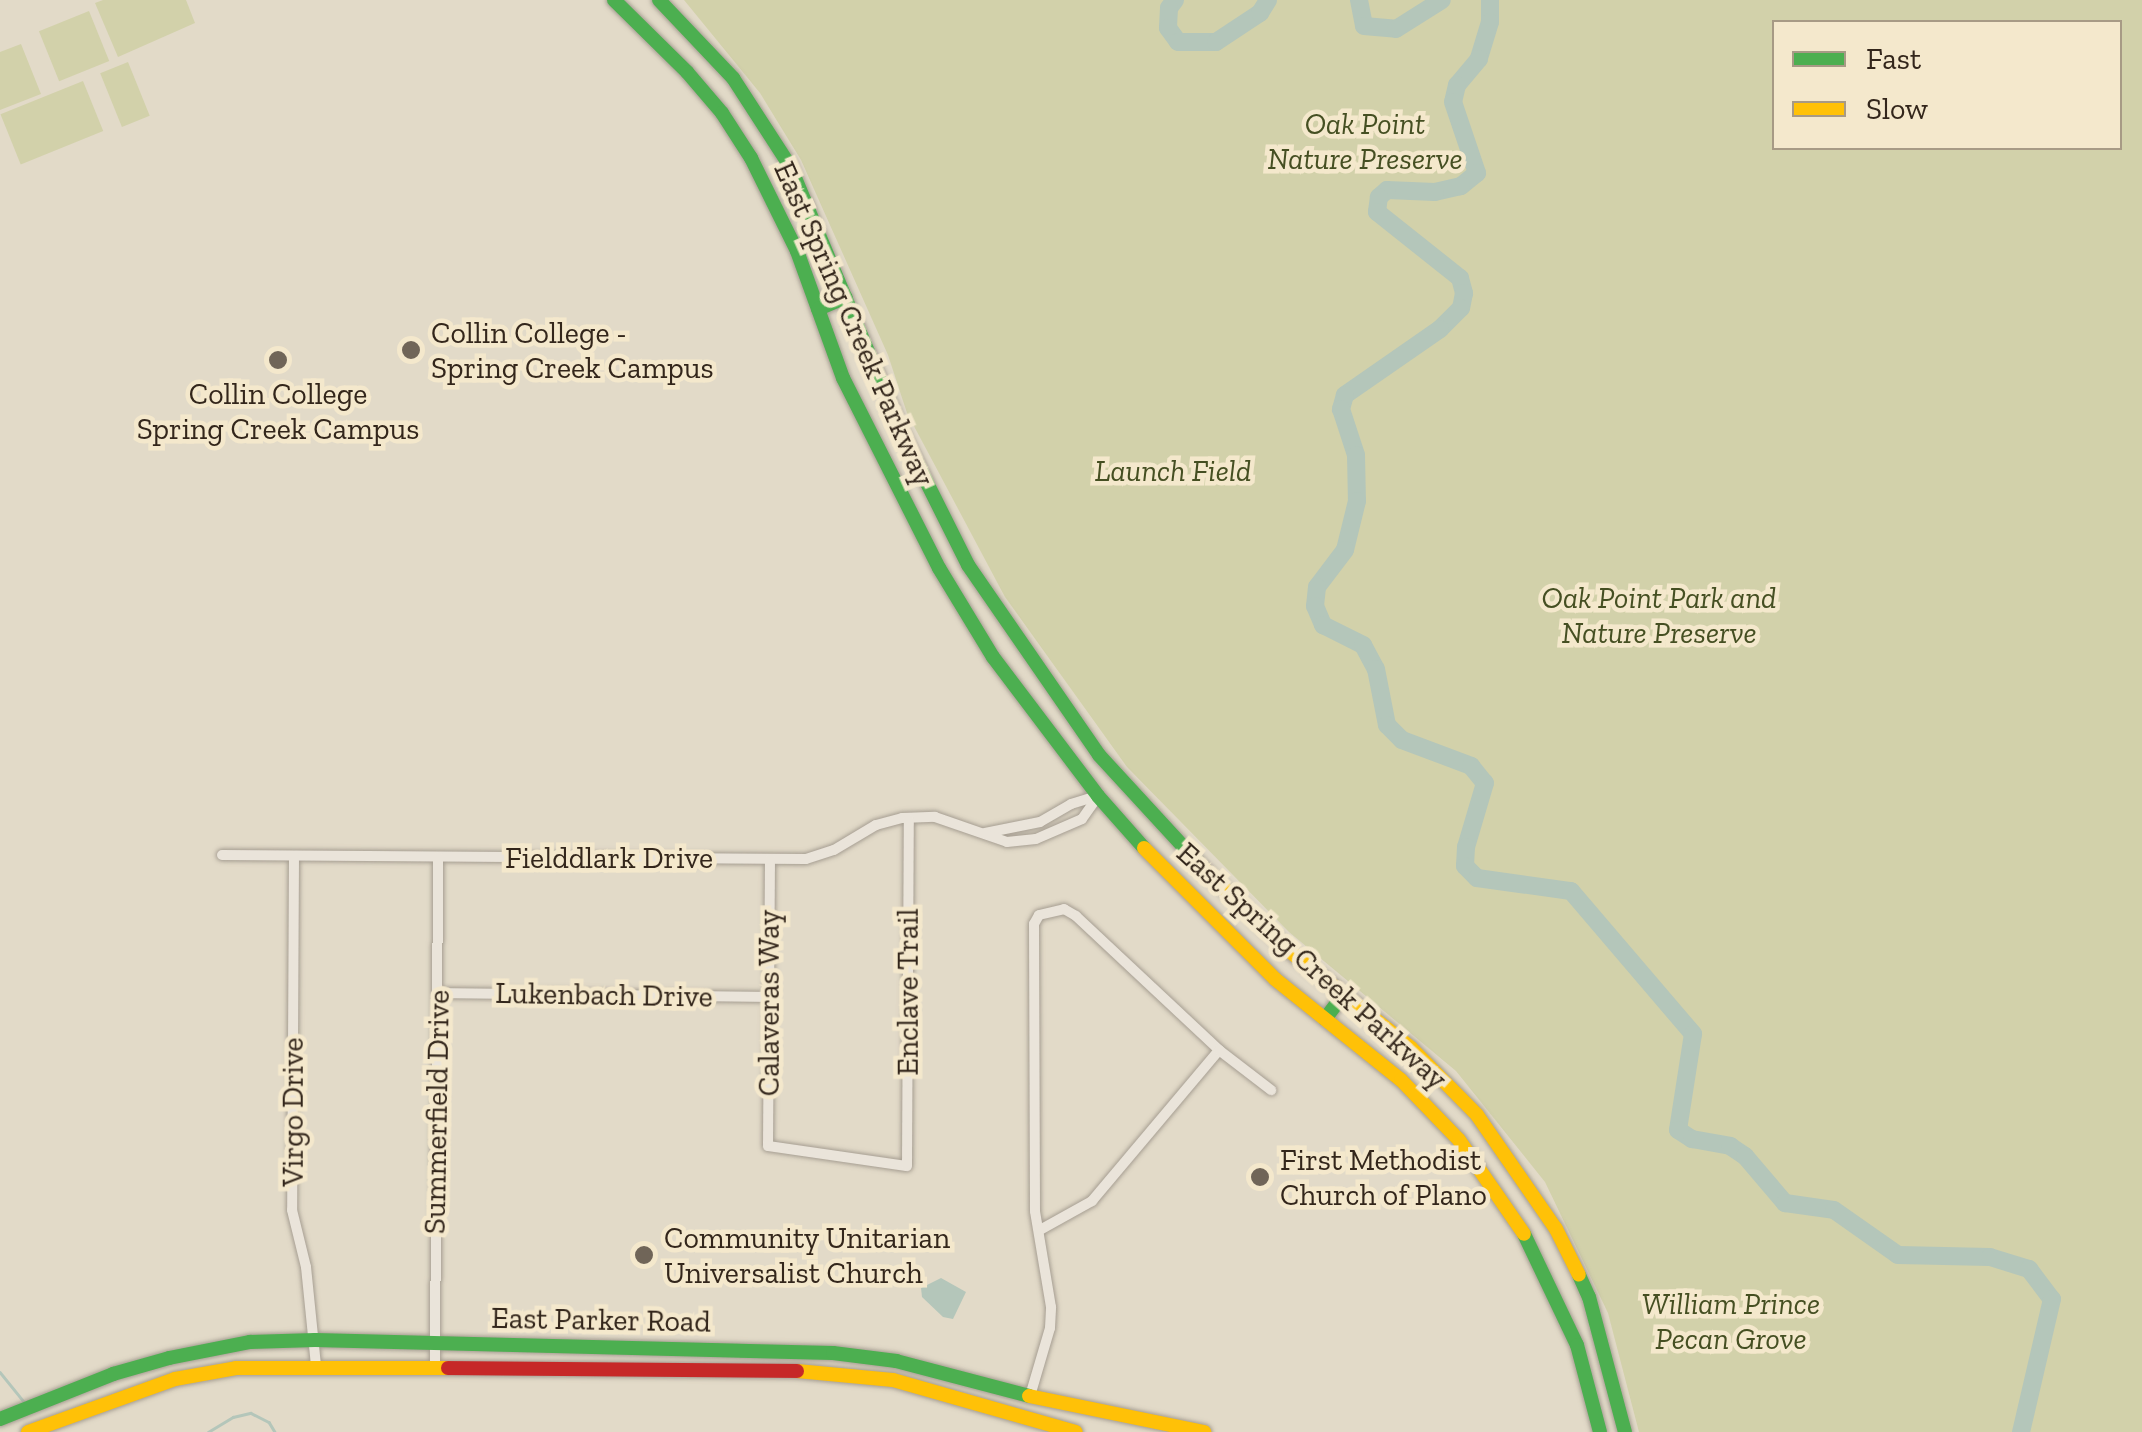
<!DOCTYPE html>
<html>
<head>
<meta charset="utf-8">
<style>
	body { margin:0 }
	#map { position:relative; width:2142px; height:1432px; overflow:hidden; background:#e2dac8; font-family:"Zilla Slab",serif }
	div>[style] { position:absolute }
	.green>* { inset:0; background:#d2d1aa; transform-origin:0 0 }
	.water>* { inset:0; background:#b4c6ba }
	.stream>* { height:2.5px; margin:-1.25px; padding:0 1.25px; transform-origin:1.25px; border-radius:1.25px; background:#b4c6ba }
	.river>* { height:18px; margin:-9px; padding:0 9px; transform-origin:9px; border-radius:9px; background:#b4c6ba }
	.roads { filter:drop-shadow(0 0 2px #a69e92) drop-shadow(0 0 2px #a69e92) }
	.street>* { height:10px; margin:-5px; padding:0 5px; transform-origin:5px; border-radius:5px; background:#eae4da }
	.fast>* { height:14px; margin:-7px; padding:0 7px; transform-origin:7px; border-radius:7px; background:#4caf50 }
	.slow>* { height:14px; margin:-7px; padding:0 7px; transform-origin:7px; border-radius:7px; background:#ffc107 }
	.jam>* { height:14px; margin:-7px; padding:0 7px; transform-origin:7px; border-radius:7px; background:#c62828 }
	.dots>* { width:28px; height:28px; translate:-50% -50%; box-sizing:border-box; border:5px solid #f4e8cc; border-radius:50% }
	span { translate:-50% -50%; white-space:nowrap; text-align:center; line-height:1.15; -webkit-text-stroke:9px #f4e8cc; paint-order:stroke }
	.park-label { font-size:30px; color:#454f22; font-style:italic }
	.street-label { font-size:30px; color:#33261b }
	.poi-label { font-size:30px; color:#33261b }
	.left { translate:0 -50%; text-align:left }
	.legend { position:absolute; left:1772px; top:20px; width:350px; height:130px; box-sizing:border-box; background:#f4e8cc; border:2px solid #a79a85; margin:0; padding:12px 18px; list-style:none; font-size:30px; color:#33261b }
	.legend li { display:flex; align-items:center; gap:20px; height:50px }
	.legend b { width:50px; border:2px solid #a79a85 }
</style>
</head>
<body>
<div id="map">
	<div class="green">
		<i style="clip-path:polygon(103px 0,186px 0,195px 23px,118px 57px,95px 3px)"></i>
		<i style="clip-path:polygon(evenodd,684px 0,2142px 0,2142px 1432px,1639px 1432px,1608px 1313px,1545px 1182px,1456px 1071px,1289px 932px,1127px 767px,1005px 597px,907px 413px,888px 355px,801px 160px,760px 93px,684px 0,1774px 22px,2120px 22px,2120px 148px,1774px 148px,1774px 22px)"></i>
		<i style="left:89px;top:11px;width:54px;height:54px;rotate:68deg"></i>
		<i style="clip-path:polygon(21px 44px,41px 94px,0 110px,0 52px)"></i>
		<i style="left:128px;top:62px;width:58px;height:30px;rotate:68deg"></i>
		<i style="left:83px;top:81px;width:54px;height:89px;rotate:68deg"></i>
	</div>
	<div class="water">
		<i style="clip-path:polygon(941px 1278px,966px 1292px,953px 1319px,943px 1317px,922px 1297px,921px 1288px)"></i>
	</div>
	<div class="stream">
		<i style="left:0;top:1372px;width:38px;rotate:51deg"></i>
		<i style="left:208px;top:1432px;width:29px;rotate:-31deg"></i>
		<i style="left:233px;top:1417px;width:18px;rotate:-13deg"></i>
		<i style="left:251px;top:1413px;width:20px;rotate:27deg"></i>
		<i style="left:269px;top:1422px;width:12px;rotate:59deg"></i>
	</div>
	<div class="river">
		<i style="left:1175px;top:0;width:10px;rotate:127deg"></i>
		<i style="left:1169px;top:8px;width:20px;rotate:93deg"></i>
		<i style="left:1168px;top:28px;width:17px;rotate:54deg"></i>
		<i style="left:1178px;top:42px;width:38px"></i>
		<i style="left:1216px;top:42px;width:53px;rotate:-33.4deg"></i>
		<i style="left:1260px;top:13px;width:15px;rotate:-58deg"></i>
		<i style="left:1359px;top:0;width:26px;rotate:79deg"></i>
		<i style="left:1364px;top:26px;width:32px;rotate:5deg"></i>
		<i style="left:1396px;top:29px;width:54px;rotate:-32.2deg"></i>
		<i style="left:1490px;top:0;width:22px;rotate:90deg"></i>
		<i style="left:1490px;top:22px;width:39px;rotate:107deg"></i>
		<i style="left:1479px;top:59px;width:34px;rotate:130deg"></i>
		<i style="left:1457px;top:85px;width:17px;rotate:103deg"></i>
		<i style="left:1453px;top:102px;width:75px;rotate:71.3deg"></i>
		<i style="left:1477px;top:173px;width:21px;rotate:141deg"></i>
		<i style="left:1461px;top:186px;width:27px;rotate:167deg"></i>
		<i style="left:1435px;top:192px;width:48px;rotate:-177.6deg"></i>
		<i style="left:1387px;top:190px;width:11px;rotate:139deg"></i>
		<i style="left:1379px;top:197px;width:15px;rotate:98deg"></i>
		<i style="left:1377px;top:212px;width:106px;rotate:38.5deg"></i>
		<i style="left:1460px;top:278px;width:16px;rotate:75deg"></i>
		<i style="left:1464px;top:293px;width:15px;rotate:101deg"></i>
		<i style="left:1461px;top:308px;width:30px;rotate:135deg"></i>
		<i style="left:1440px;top:329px;width:116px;rotate:145.2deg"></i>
		<i style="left:1345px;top:395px;width:15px;rotate:106deg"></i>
		<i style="left:1341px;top:409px;width:48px;rotate:71.9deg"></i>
		<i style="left:1356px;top:455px;width:46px;rotate:88.8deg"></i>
		<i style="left:1357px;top:501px;width:50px;rotate:103.8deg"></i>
		<i style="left:1345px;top:550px;width:46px;rotate:127.1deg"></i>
		<i style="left:1317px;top:587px;width:19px;rotate:96deg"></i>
		<i style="left:1315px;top:606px;width:21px;rotate:67deg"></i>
		<i style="left:1323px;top:625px;width:45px;rotate:26.6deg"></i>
		<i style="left:1363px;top:645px;width:27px;rotate:62deg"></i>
		<i style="left:1376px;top:669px;width:57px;rotate:78.9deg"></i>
		<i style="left:1387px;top:725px;width:21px;rotate:45deg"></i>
		<i style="left:1402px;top:740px;width:74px;rotate:20.6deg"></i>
		<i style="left:1471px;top:766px;width:22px;rotate:51deg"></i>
		<i style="left:1485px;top:783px;width:67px;rotate:106.5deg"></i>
		<i style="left:1466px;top:847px;width:19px;rotate:93deg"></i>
		<i style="left:1465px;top:866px;width:17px;rotate:45deg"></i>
		<i style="left:1477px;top:878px;width:95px;rotate:7.9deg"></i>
		<i style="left:1571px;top:891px;width:188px;rotate:49.5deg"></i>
		<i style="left:1693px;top:1034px;width:97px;rotate:98.9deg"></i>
		<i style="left:1678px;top:1130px;width:17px;rotate:33deg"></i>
		<i style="left:1692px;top:1139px;width:39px;rotate:10deg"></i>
		<i style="left:1730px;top:1146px;width:18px;rotate:34deg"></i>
		<i style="left:1745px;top:1156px;width:62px;rotate:49.6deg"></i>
		<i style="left:1785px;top:1203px;width:49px;rotate:8.1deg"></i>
		<i style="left:1834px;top:1210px;width:78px;rotate:35.1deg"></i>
		<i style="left:1898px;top:1255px;width:92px;rotate:1.2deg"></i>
		<i style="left:1990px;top:1257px;width:41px;rotate:17.1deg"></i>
		<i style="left:2029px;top:1269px;width:38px;rotate:53deg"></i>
		<i style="left:2052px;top:1299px;width:137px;rotate:103.1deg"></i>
	</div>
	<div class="roads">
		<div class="street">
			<i style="left:985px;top:833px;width:56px;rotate:-11.3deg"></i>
			<i style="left:1040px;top:822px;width:36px;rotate:-30deg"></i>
			<i style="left:1071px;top:804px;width:28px;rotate:-17deg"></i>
			<i style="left:222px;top:855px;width:584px;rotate:0.39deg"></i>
			<i style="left:806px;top:859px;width:29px;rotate:-18deg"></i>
			<i style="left:834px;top:850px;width:49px;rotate:-30.8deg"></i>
			<i style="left:876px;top:825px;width:27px;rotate:-15deg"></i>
			<i style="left:902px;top:818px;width:33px;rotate:-2deg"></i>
			<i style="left:935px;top:817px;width:76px;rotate:19.1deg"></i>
			<i style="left:1007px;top:842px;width:29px;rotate:-6deg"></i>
			<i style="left:1036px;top:839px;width:50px;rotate:-23.5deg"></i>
			<i style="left:1082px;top:819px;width:28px;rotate:-55deg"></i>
			<i style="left:294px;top:856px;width:354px;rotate:90.3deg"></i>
			<i style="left:292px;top:1210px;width:59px;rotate:76.2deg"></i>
			<i style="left:306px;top:1267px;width:99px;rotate:84.2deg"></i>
			<i style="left:770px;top:859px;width:287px;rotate:90.4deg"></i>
			<i style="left:768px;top:1146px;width:140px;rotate:8.2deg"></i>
			<i style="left:907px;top:1166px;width:347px;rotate:-89.7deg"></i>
			<i style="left:438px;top:993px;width:331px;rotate:0.7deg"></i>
			<i style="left:1040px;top:1230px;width:60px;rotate:-29.1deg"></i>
			<i style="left:1092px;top:1201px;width:197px;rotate:-49.9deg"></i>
			<i style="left:435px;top:1367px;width:510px;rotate:-89.66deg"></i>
			<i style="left:1030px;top:1396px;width:71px;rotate:-73.6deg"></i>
			<i style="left:1050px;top:1328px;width:21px;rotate:-87deg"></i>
			<i style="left:1051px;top:1307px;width:97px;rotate:-99.5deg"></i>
			<i style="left:1035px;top:1211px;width:287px;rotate:-90.2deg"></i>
			<i style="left:1034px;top:924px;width:10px;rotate:-61deg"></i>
			<i style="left:1039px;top:915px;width:26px;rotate:-13deg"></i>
			<i style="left:1064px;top:909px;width:14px;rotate:30deg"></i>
			<i style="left:1076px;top:916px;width:196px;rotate:43.1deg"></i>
			<i style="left:1219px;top:1050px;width:66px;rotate:37.6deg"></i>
		</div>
		<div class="fast">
			<i style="left:614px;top:0;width:103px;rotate:44.6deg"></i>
			<i style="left:687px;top:72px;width:54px;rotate:49.5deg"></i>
			<i style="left:722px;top:113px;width:54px;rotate:57.2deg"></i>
			<i style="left:751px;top:158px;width:104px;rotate:63.7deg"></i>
			<i style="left:797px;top:251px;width:135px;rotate:70.1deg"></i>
			<i style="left:843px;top:378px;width:213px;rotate:63.2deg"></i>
			<i style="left:939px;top:568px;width:104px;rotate:58.8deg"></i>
			<i style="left:993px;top:657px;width:174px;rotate:52.9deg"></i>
			<i style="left:1098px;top:796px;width:69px;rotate:48.5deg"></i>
			<i style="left:659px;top:0;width:108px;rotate:46.5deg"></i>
			<i style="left:733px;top:78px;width:105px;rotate:57.1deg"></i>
			<i style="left:790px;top:166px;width:296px;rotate:67.2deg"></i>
			<i style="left:905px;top:439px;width:141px;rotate:63.4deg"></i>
			<i style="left:968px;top:565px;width:231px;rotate:55.4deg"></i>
			<i style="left:1099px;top:755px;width:155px;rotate:47.4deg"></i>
			<i style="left:818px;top:309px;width:30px;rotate:-23deg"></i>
			<i style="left:1325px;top:1019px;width:30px;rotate:-53deg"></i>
			<i style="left:1524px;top:1234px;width:123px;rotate:64.5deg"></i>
			<i style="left:1577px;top:1345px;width:90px;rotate:75.2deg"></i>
			<i style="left:1579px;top:1275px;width:24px;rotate:66deg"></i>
			<i style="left:1589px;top:1297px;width:140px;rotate:75.1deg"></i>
			<i style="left:0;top:1419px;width:122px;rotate:-21.7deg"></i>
			<i style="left:113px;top:1374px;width:58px;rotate:-15.9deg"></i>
			<i style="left:169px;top:1358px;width:83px;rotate:-11.2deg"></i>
			<i style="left:250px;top:1342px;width:65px;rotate:-1.8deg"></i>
			<i style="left:315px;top:1340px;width:518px;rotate:1.44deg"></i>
			<i style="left:833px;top:1353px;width:64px;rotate:7.2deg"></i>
			<i style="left:896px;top:1361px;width:138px;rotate:14.7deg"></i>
		</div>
		<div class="slow">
			<i style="left:1144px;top:848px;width:185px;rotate:45deg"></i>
			<i style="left:1275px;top:979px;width:161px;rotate:38.7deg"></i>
			<i style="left:1401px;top:1080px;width:83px;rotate:46deg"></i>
			<i style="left:1459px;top:1140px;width:114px;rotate:55.3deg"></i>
			<i style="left:1204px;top:869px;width:117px;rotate:44deg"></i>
			<i style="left:1288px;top:950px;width:157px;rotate:38.5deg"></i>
			<i style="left:1411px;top:1048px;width:94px;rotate:45.4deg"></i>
			<i style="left:1477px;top:1115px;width:139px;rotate:55.3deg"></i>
			<i style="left:1556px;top:1229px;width:51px;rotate:63.4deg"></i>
			<i style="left:797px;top:1371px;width:96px;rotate:5.4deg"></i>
			<i style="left:893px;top:1380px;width:190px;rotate:15.9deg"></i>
			<i style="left:1029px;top:1396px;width:179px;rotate:11.6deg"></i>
			<i style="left:28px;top:1432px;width:156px;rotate:-19.8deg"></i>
			<i style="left:175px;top:1379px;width:62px;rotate:-10.2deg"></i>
			<i style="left:236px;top:1368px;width:212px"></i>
		</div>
		<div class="jam">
			<i style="left:448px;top:1368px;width:349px;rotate:0.5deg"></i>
		</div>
	</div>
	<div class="dots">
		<i style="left:411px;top:350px;background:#706558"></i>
		<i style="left:278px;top:360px;background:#706558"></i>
		<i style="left:1260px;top:1177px;background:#706558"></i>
		<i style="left:644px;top:1255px;background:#706558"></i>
	</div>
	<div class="park-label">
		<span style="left:1365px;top:141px">Oak Point<br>Nature Preserve</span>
		<span style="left:1173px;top:471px">Launch Field</span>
		<span style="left:1659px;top:615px">Oak Point Park and<br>Nature Preserve</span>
		<span style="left:1731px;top:1321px">William Prince<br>Pecan Grove</span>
	</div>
	<div class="street-label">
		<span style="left:854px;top:324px;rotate:66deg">East Spring Creek Parkway</span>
		<span style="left:609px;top:858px">Fielddlark Drive</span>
		<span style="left:1312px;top:966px;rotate:42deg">East Spring Creek Parkway</span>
		<span style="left:908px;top:992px;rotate:-90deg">Enclave Trail</span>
		<span style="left:604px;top:995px;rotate:1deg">Lukenbach Drive</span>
		<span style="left:769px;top:1003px;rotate:-90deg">Calaveras Way</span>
		<span style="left:293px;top:1112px;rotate:-90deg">Virgo Drive</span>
		<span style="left:437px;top:1112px;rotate:-89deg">Summerfield Drive</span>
		<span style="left:601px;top:1320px;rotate:1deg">East Parker Road</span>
	</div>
	<div class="poi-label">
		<span class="left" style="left:431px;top:350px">Collin College -<br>Spring Creek Campus</span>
		<span style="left:278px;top:411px">Collin College<br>Spring Creek Campus</span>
		<span class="left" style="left:1280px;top:1177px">First Methodist<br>Church of Plano</span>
		<span class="left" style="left:664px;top:1255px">Community Unitarian<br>Universalist Church</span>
	</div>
	<ul class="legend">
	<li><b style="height:12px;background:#4caf50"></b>Fast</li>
	<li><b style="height:12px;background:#ffc107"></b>Slow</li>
	</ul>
</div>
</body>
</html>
